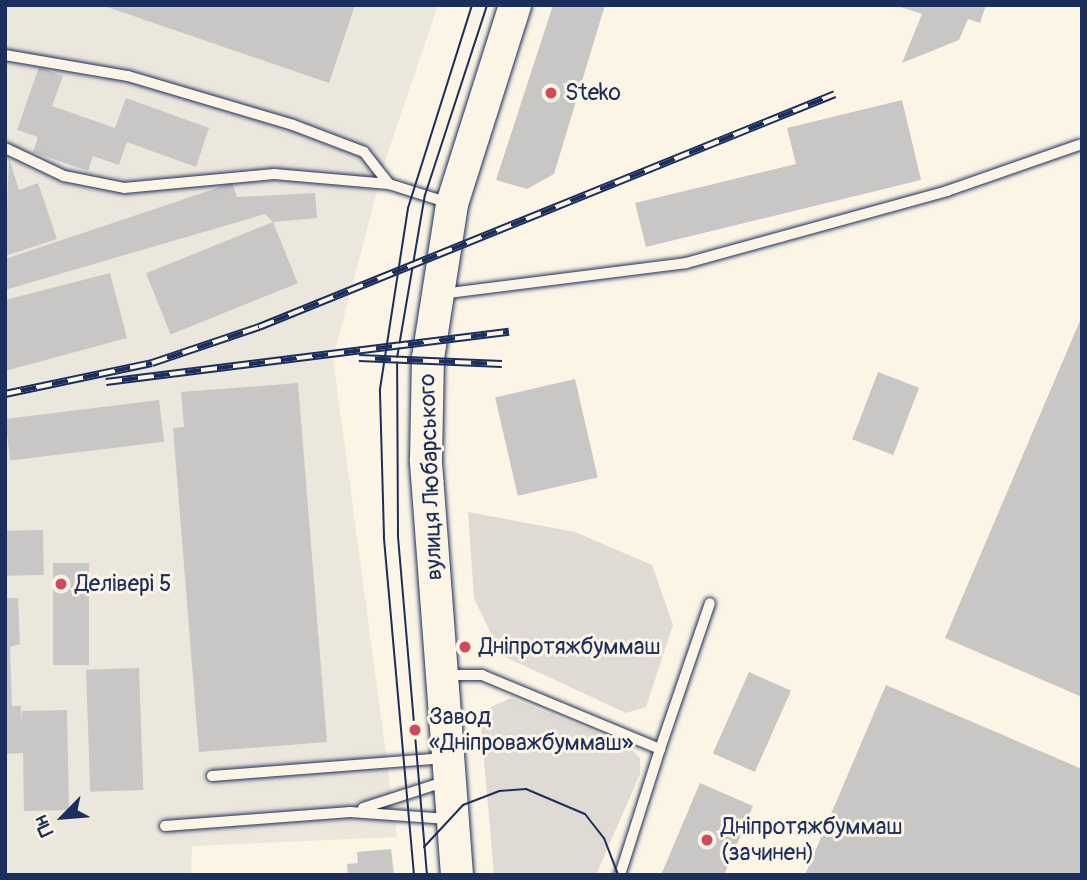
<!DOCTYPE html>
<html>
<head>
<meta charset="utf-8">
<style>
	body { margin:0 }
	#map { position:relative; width:1087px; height:880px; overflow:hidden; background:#fcf5e5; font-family:Pangolin,sans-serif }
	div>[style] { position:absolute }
	.built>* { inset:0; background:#ece7dc }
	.green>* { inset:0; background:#dfdbd4 }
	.building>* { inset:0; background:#c8c7c6; transform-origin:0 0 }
	.roads { filter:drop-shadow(0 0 2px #1b2f5e) drop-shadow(0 0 2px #1b2f5e) }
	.lane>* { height:10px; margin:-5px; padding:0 5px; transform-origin:5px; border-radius:5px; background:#fcf5e5 }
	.secondary>* { height:32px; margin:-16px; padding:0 16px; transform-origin:16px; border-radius:16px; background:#fcf5e5 }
	.tram>* { height:2px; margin:-1px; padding:0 1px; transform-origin:1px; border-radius:1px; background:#1b2f5e }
	.rail>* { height:8px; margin-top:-4px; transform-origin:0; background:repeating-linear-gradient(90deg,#fcf5e5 0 16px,#1b2f5e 0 32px); box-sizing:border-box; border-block:2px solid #1b2f5e }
	.dots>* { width:19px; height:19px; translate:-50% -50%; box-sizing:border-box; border:4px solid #fcf5e5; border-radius:50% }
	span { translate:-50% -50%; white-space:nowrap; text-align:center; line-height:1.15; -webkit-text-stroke:6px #fcf5e5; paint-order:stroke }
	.poi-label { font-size:23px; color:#1b2f5e }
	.left { translate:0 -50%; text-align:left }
	.street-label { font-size:23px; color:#1b2f5e }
	.frame { position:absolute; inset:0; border:7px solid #1b2f5e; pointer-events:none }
	.north { position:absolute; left:28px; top:782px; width:70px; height:70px; -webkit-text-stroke:5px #fcf5e5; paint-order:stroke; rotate:245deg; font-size:19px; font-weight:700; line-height:28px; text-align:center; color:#1b2f5e }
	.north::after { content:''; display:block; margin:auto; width:24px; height:32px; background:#1b2f5e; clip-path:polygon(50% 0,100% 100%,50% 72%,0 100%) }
</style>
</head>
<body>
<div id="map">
	<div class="built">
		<i style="clip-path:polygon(5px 5px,438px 5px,385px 161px,333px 358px,397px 837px,192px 846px,191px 875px,5px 875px)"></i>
	</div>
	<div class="green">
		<i style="clip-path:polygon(468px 512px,575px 532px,652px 565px,673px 625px,646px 707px,626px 713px,501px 655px,474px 598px)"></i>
		<i style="clip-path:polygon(511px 698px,627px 745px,640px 758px,640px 774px,596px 875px,494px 875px,481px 727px,491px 707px)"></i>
	</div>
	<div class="building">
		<i style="clip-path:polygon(101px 5px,355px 5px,329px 83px)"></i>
		<i style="clip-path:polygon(553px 5px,605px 5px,554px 174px,527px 189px,496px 180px)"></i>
		<i style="clip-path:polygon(894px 5px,986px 5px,980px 23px,968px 19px,959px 40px,902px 63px,922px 14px)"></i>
		<i style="clip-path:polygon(39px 67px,63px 76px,52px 106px,115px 128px,126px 98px,209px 128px,196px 167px,127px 142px,119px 165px,93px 156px,88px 171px,33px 152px,38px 137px,17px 130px)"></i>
		<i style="clip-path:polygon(902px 100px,921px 180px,646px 247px,635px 203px,796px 164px,787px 128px)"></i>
		<i style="clip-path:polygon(9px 158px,19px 190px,38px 183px,57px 239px,5px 256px)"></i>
		<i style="clip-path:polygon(232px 183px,237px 197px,315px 193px,317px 218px,273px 222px,265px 214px,5px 290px,5px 259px)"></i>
		<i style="left:273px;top:222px;width:66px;height:137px;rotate:68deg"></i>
		<i style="clip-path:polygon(110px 273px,127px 338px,5px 371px,5px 300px)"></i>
		<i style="clip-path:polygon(1082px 316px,1082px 697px,945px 638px)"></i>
		<i style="left:878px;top:372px;width:44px;height:72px;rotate:21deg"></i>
		<i style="left:575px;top:379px;width:101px;height:82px;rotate:77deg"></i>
		<i style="clip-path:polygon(298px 383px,327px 742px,199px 752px,173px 428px,184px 427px,181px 392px)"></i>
		<i style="left:159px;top:400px;width:42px;height:155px;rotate:83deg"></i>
		<i style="left:43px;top:530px;width:45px;height:38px;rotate:89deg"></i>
		<i style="left:53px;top:563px;width:36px;height:102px"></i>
		<i style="clip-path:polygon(5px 598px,18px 598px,20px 644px,10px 647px,12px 706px,21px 706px,21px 723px,22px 711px,67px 710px,69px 810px,24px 811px,23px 753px,5px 754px)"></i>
		<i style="left:139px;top:668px;width:122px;height:53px;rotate:88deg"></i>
		<i style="left:749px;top:672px;width:46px;height:89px;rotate:24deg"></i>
		<i style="clip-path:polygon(886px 685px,1082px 769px,1082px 875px,805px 875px)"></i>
		<i style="clip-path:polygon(700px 783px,753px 806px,724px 875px,661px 875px)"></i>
		<i style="clip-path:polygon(391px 849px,394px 875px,348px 875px,347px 864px,358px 863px,357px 852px)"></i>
	</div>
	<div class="roads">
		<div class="lane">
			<i style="left:5px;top:55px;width:125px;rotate:9.7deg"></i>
			<i style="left:128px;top:76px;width:172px;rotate:16.5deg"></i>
			<i style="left:293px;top:125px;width:76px;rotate:20.8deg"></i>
			<i style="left:364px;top:152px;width:41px;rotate:52deg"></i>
			<i style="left:389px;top:184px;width:63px;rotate:17.6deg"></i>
			<i style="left:5px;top:148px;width:65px;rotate:25.4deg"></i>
			<i style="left:64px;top:176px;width:61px;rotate:11.3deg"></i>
			<i style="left:124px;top:188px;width:151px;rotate:-5.3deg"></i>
			<i style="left:274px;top:174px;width:115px;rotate:5deg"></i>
			<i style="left:441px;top:294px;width:247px;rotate:-7.2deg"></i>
			<i style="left:686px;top:263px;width:271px;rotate:-15.4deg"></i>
			<i style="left:947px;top:191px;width:140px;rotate:-19.2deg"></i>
			<i style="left:446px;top:675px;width:36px"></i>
			<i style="left:482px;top:675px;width:193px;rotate:22.6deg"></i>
			<i style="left:660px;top:749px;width:132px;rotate:107.6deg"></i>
			<i style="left:660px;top:749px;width:154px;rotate:-71.1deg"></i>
			<i style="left:212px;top:776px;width:234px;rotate:-4.4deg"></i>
			<i style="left:363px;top:808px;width:88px;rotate:-17.8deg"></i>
			<i style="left:165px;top:826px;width:186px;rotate:-4.3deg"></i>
			<i style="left:350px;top:812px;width:98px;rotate:4.1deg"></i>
		</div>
		<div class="secondary">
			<i style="left:457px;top:875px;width:416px;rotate:-94.3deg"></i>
			<i style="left:426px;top:460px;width:102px;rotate:-88.9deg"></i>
			<i style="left:428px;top:358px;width:156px;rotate:-81.1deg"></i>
			<i style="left:452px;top:204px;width:209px;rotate:-72.4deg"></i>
		</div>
	</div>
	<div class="tram">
		<i style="left:424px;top:847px;width:57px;rotate:-47.1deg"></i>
		<i style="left:463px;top:805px;width:39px;rotate:-21deg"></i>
		<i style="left:499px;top:791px;width:27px;rotate:-4deg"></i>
		<i style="left:526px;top:789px;width:64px;rotate:23deg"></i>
		<i style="left:585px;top:814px;width:31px;rotate:52deg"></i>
		<i style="left:604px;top:838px;width:40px;rotate:69deg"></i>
		<i style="left:414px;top:875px;width:340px;rotate:-95.1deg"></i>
		<i style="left:384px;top:536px;width:147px;rotate:-91.6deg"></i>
		<i style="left:380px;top:389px;width:183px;rotate:-81.2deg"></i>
		<i style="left:408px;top:208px;width:213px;rotate:-72.5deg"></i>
		<i style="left:427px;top:875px;width:341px;rotate:-94.9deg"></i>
		<i style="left:398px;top:535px;width:177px;rotate:-90.3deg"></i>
		<i style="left:397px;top:358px;width:165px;rotate:-80.3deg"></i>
		<i style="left:425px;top:195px;width:200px;rotate:-71.9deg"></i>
	</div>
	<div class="rail">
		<i style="left:359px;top:358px;width:143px;rotate:2.4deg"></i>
		<i style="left:106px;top:382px;width:406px;rotate:-7.1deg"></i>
		<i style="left:5px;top:394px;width:150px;rotate:-11.9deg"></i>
		<i style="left:152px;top:363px;width:113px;rotate:-18.6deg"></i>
		<i style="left:259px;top:327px;width:621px;rotate:-22.02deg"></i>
	</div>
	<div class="dots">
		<i style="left:551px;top:93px;background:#d1495b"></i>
		<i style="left:61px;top:584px;background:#d1495b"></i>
		<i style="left:465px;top:647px;background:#d1495b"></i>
		<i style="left:415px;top:730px;background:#d1495b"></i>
		<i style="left:707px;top:840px;background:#d1495b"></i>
	</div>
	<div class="poi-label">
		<span class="left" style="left:565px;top:93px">Steko</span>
		<span class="left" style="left:75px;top:584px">Делівері 5</span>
		<span class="left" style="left:479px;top:647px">Дніпротяжбуммаш</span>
		<span class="left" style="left:429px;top:730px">Завод<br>«Дніпроважбуммаш»</span>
		<span class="left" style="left:721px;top:840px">Дніпротяжбуммаш<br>(зачинен)</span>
	</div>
	<div class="street-label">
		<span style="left:431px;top:477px;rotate:-92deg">вулиця Любарського</span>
	</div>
	<div class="frame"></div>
	<div class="north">Пн</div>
</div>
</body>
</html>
